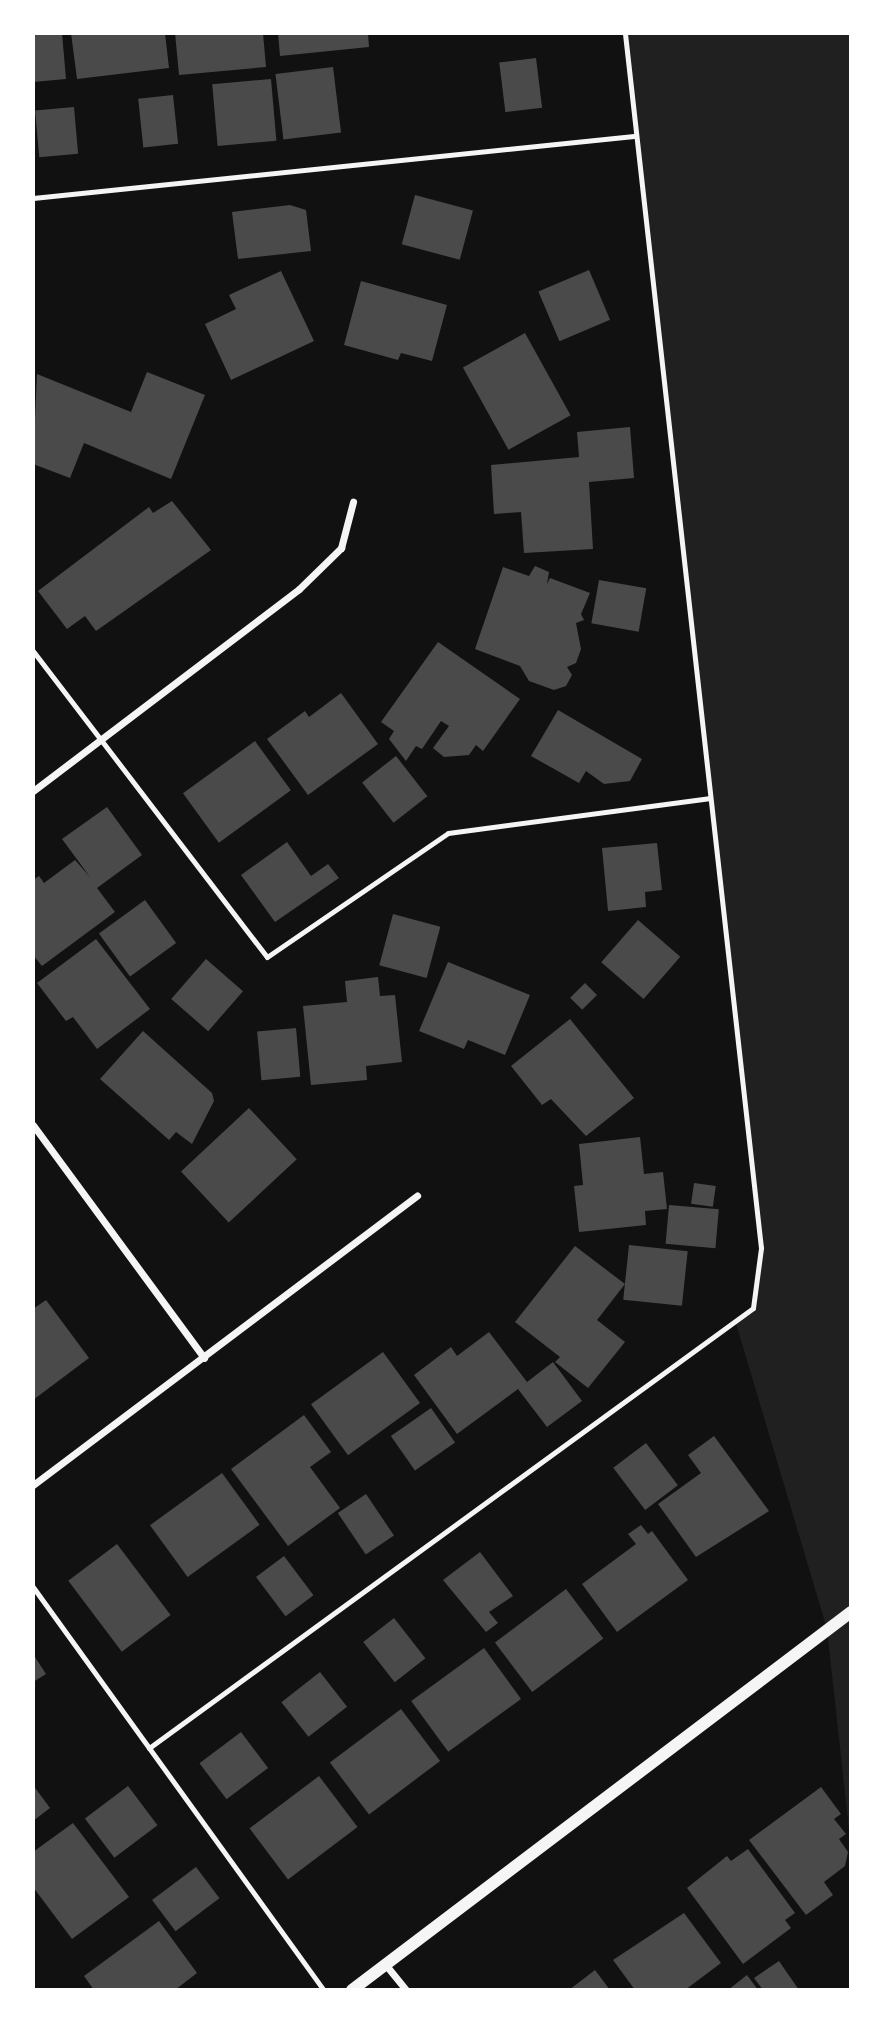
<!DOCTYPE html>
<html>
<head>
<meta charset="utf-8">
<style>
	body { margin:0 }
	#map { position:relative; width:884px; height:2023px; overflow:hidden; background:#111; font-family:Karla,sans-serif }
	div>[style] { position:absolute }
	.green>* { inset:0; background:#202020 }
	.building>* { inset:0; background:#4a4a4a; transform-origin:0 0 }
	.service>* { height:5px; margin:-2.5px; padding:0 2.5px; transform-origin:2.5px; border-radius:2.5px; background:#f5f5f5 }
	.minor>* { height:7px; margin:-3.5px; padding:0 3.5px; transform-origin:3.5px; border-radius:3.5px; background:#f5f5f5 }
	.tertiary>* { height:12px; margin:-6px; padding:0 6px; transform-origin:6px; border-radius:6px; background:#f5f5f5 }
	span { translate:-50% -50%; white-space:nowrap; text-align:center; line-height:1.15; -webkit-text-stroke:7px #fff; paint-order:stroke }
	.frame { position:absolute; inset:0; border:35px solid #fff; pointer-events:none }
</style>
</head>
<body>
<div id="map">
	<div class="green">
		<i style="clip-path:polygon(625px 33px,851px 33px,851px 1848px,827px 1629px,735px 1320px,753px 1308px,761px 1248px)"></i>
	</div>
	<div class="building">
		<i style="clip-path:polygon(33px 33px,62px 33px,66px 79px,33px 82px)"></i>
		<i style="clip-path:polygon(71px 33px,165px 33px,169px 68px,77px 79px)"></i>
		<i style="clip-path:polygon(175px 33px,263px 33px,266px 67px,179px 75px)"></i>
		<i style="clip-path:polygon(278px 33px,368px 33px,369px 47px,280px 56px)"></i>
		<i style="left:536px;top:58px;width:50px;height:37px;rotate:83deg"></i>
		<i style="left:333px;top:67px;width:66px;height:58px;rotate:83deg"></i>
		<i style="left:271px;top:79px;width:62px;height:59px;rotate:85deg"></i>
		<i style="left:173px;top:95px;width:49px;height:35px;rotate:84deg"></i>
		<i style="left:74px;top:107px;width:47px;height:39px;rotate:85deg"></i>
		<i style="left:415px;top:195px;width:60px;height:51px;rotate:15deg"></i>
		<i style="clip-path:polygon(290px 205px,306px 210px,311px 251px,238px 259px,232px 212px)"></i>
		<i style="left:589px;top:270px;width:54px;height:55px;rotate:67deg"></i>
		<i style="clip-path:polygon(281px 271px,314px 341px,231px 380px,205px 324px,236px 309px,229px 295px)"></i>
		<i style="clip-path:polygon(361px 281px,447px 305px,432px 361px,401px 353px,398px 360px,344px 345px)"></i>
		<i style="left:525px;top:333px;width:94px;height:71px;rotate:61deg"></i>
		<i style="clip-path:polygon(147px 372px,205px 395px,171px 479px,84px 443px,70px 478px,33px 464px,37px 374px,131px 412px)"></i>
		<i style="clip-path:polygon(630px 427px,634px 478px,589px 482px,593px 549px,524px 553px,521px 512px,494px 514px,491px 465px,579px 457px,577px 432px)"></i>
		<i style="clip-path:polygon(172px 501px,211px 550px,96px 631px,85px 616px,67px 629px,38px 591px,149px 507px,153px 513px)"></i>
		<i style="clip-path:polygon(535px 566px,549px 572px,547px 584px,550px 578px,590px 593px,581px 614px,584px 620px,576px 623px,581px 649px,576px 663px,567px 667px,572px 675px,566px 686px,554px 690px,529px 681px,520px 666px,475px 649px,503px 567px,529px 576px)"></i>
		<i style="left:599px;top:580px;width:48px;height:44px;rotate:10deg"></i>
		<i style="clip-path:polygon(438px 642px,520px 699px,483px 751px,476px 745px,469px 755px,444px 757px,433px 748px,449px 726px,441px 721px,422px 749px,416px 746px,406px 761px,389px 739px,394px 731px,381px 722px)"></i>
		<i style="clip-path:polygon(341px 693px,378px 744px,308px 795px,267px 739px,305px 711px,309px 717px)"></i>
		<i style="clip-path:polygon(558px 710px,642px 759px,630px 781px,604px 784px,586px 771px,579px 783px,531px 756px)"></i>
		<i style="left:255px;top:741px;width:61px;height:89px;rotate:54deg"></i>
		<i style="left:396px;top:756px;width:51px;height:43px;rotate:52deg"></i>
		<i style="clip-path:polygon(107px 807px,142px 855px,97px 888px,115px 912px,42px 966px,33px 955px,33px 880px,39px 876px,44px 883px,75px 860px,90px 877px,62px 839px)"></i>
		<i style="clip-path:polygon(287px 842px,311px 876px,328px 864px,339px 878px,275px 922px,241px 875px)"></i>
		<i style="clip-path:polygon(657px 843px,662px 890px,645px 892px,646px 907px,608px 911px,602px 848px)"></i>
		<i style="left:145px;top:900px;width:53px;height:57px;rotate:54deg"></i>
		<i style="left:393px;top:914px;width:49px;height:53px;rotate:15deg"></i>
		<i style="left:638px;top:920px;width:56px;height:56px;rotate:41deg"></i>
		<i style="clip-path:polygon(96px 939px,150px 1009px,97px 1049px,73px 1017px,66px 1021px,37px 983px)"></i>
		<i style="left:206px;top:959px;width:49px;height:53px;rotate:41deg"></i>
		<i style="clip-path:polygon(448px 962px,530px 995px,505px 1055px,468px 1040px,464px 1049px,419px 1031px)"></i>
		<i style="clip-path:polygon(378px 977px,380px 996px,395px 995px,402px 1062px,366px 1066px,367px 1080px,311px 1085px,303px 1006px,347px 1002px,345px 981px)"></i>
		<i style="left:585px;top:983px;width:17px;height:21px;rotate:45deg"></i>
		<i style="clip-path:polygon(570px 1019px,634px 1098px,586px 1136px,551px 1099px,542px 1105px,511px 1066px)"></i>
		<i style="left:296px;top:1028px;width:49px;height:39px;rotate:85deg"></i>
		<i style="clip-path:polygon(143px 1031px,212px 1093px,214px 1101px,192px 1144px,176px 1132px,169px 1140px,100px 1079px)"></i>
		<i style="left:249px;top:1108px;width:70px;height:93px;rotate:47deg"></i>
		<i style="clip-path:polygon(640px 1137px,644px 1174px,663px 1172px,667px 1209px,645px 1211px,646px 1225px,579px 1232px,574px 1186px,583px 1185px,579px 1144px)"></i>
		<i style="left:694px;top:1183px;width:22px;height:21px;rotate:8deg"></i>
		<i style="left:669px;top:1205px;width:50px;height:39px;rotate:5deg"></i>
		<i style="left:629px;top:1245px;width:59px;height:55px;rotate:6deg"></i>
		<i style="clip-path:polygon(575px 1246px,625px 1284px,597px 1320px,625px 1342px,588px 1388px,555px 1362px,560px 1357px,515px 1322px)"></i>
		<i style="clip-path:polygon(46px 1300px,89px 1358px,33px 1400px,33px 1309px)"></i>
		<i style="clip-path:polygon(489px 1332px,527px 1382px,553px 1362px,582px 1401px,547px 1427px,518px 1389px,457px 1434px,414px 1375px,451px 1347px,457px 1356px)"></i>
		<i style="left:383px;top:1352px;width:63px;height:89px;rotate:54deg"></i>
		<i style="left:431px;top:1408px;width:42px;height:49px;rotate:55deg"></i>
		<i style="clip-path:polygon(304px 1415px,331px 1452px,310px 1467px,340px 1508px,288px 1546px,231px 1469px)"></i>
		<i style="clip-path:polygon(714px 1436px,769px 1511px,696px 1557px,658px 1504px,701px 1473px,688px 1455px)"></i>
		<i style="left:646px;top:1443px;width:53px;height:41px;rotate:53deg"></i>
		<i style="left:222px;top:1473px;width:64px;height:89px;rotate:54deg"></i>
		<i style="left:366px;top:1494px;width:50px;height:34px;rotate:56deg"></i>
		<i style="clip-path:polygon(641px 1525px,648px 1534px,652px 1531px,688px 1580px,617px 1632px,582px 1584px,636px 1544px,628px 1534px)"></i>
		<i style="left:117px;top:1544px;width:89px;height:61px;rotate:53deg"></i>
		<i style="clip-path:polygon(480px 1552px,513px 1596px,489px 1612px,498px 1623px,486px 1632px,443px 1580px)"></i>
		<i style="left:284px;top:1556px;width:49px;height:35px;rotate:53deg"></i>
		<i style="left:566px;top:1589px;width:62px;height:89px;rotate:53deg"></i>
		<i style="left:394px;top:1618px;width:51px;height:39px;rotate:52deg"></i>
		<i style="left:484px;top:1648px;width:63px;height:90px;rotate:54deg"></i>
		<i style="clip-path:polygon(33px 1654px,46px 1674px,33px 1682px)"></i>
		<i style="left:320px;top:1672px;width:44px;height:49px;rotate:52deg"></i>
		<i style="left:401px;top:1709px;width:65px;height:89px;rotate:53deg"></i>
		<i style="left:241px;top:1732px;width:45px;height:52px;rotate:53deg"></i>
		<i style="left:319px;top:1776px;width:64px;height:87px;rotate:53deg"></i>
		<i style="clip-path:polygon(33px 1785px,50px 1808px,33px 1821px)"></i>
		<i style="left:128px;top:1786px;width:49px;height:54px;rotate:53deg"></i>
		<i style="clip-path:polygon(821px 1787px,841px 1814px,834px 1819px,846px 1834px,839px 1839px,848px 1852px,845px 1866px,824px 1882px,833px 1895px,806px 1915px,749px 1840px)"></i>
		<i style="clip-path:polygon(73px 1823px,129px 1897px,72px 1939px,33px 1887px,33px 1852px)"></i>
		<i style="clip-path:polygon(748px 1849px,795px 1913px,785px 1920px,791px 1928px,743px 1964px,687px 1888px,727px 1856px,731px 1861px)"></i>
		<i style="left:196px;top:1867px;width:39px;height:55px;rotate:53deg"></i>
		<i style="clip-path:polygon(684px 1913px,721px 1963px,685px 1990px,635px 1990px,613px 1960px)"></i>
		<i style="clip-path:polygon(159px 1921px,197px 1973px,175px 1990px,94px 1990px,84px 1976px)"></i>
		<i style="clip-path:polygon(779px 1961px,799px 1990px,763px 1990px,754px 1978px)"></i>
		<i style="clip-path:polygon(595px 1970px,610px 1990px,569px 1990px)"></i>
		<i style="clip-path:polygon(747px 1975px,758px 1990px,728px 1990px)"></i>
	</div>
	<div class="service">
		<i style="left:33px;top:198px;width:604px;rotate:-5.89deg"></i>
		<i style="left:33px;top:651px;width:385px;rotate:52.6deg"></i>
		<i style="left:267px;top:957px;width:219px;rotate:-34.4deg"></i>
		<i style="left:448px;top:833px;width:263px;rotate:-7.6deg"></i>
		<i style="left:33px;top:1587px;width:497px;rotate:54.2deg"></i>
		<i style="left:149px;top:1748px;width:747px;rotate:-36.07deg"></i>
		<i style="left:753px;top:1308px;width:61px;rotate:-82.4deg"></i>
		<i style="left:761px;top:1248px;width:1223px;rotate:-96.39deg"></i>
	</div>
	<div class="minor">
		<i style="left:33px;top:791px;width:334px;rotate:-37.2deg"></i>
		<i style="left:299px;top:589px;width:59px;rotate:-44.3deg"></i>
		<i style="left:341px;top:548px;width:48px;rotate:-75.4deg"></i>
		<i style="left:33px;top:1125px;width:289px;rotate:53.7deg"></i>
		<i style="left:33px;top:1485px;width:481px;rotate:-37deg"></i>
		<i style="left:385px;top:1964px;width:33px;rotate:51deg"></i>
	</div>
	<div class="tertiary">
		<i style="left:352px;top:1990px;width:626px;rotate:-37.14deg"></i>
	</div>
	<div class="frame"></div>
</div>
</body>
</html>
